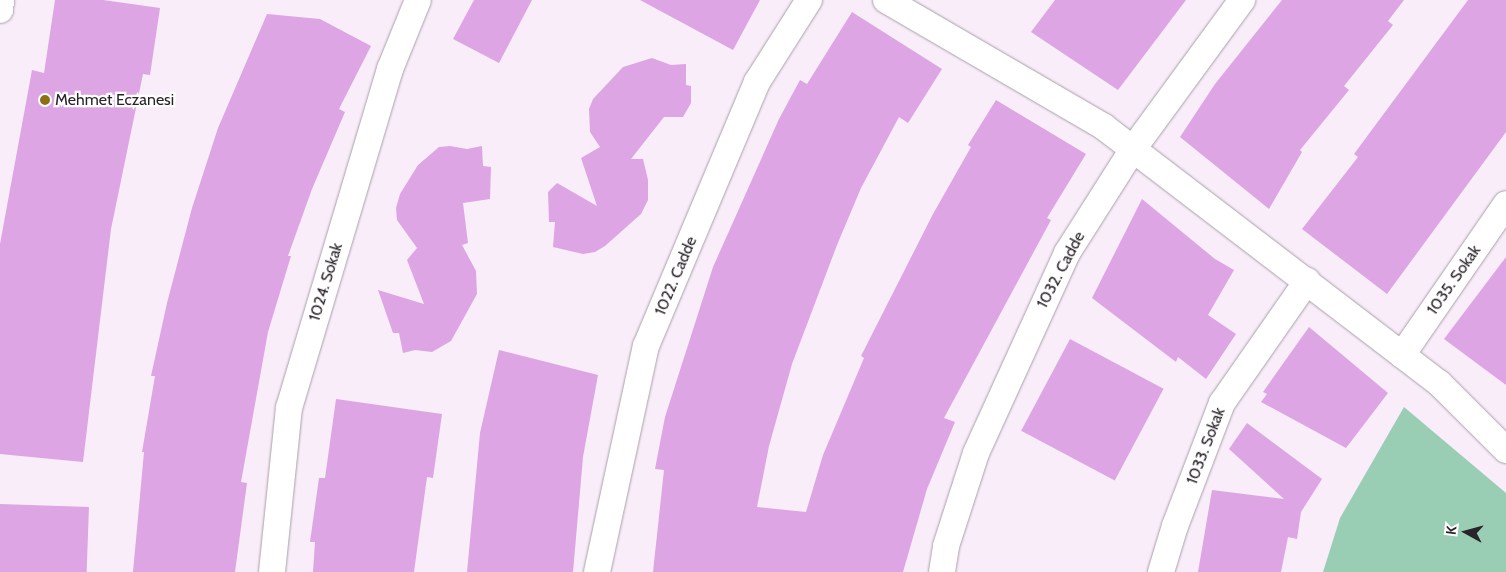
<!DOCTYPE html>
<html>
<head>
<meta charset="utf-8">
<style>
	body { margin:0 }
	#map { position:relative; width:1506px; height:572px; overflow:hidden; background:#f8edf9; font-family:Cabin,sans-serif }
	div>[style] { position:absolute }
	.green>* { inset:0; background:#9aceb4 }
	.building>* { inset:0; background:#dda5e3; transform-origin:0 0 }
	.roads { filter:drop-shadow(0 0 1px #a99faa) drop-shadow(0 0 1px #a99faa) }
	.minor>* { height:26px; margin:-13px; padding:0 13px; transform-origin:13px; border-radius:13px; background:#fff }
	.dots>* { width:14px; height:14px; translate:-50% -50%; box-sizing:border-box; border:2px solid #fff; border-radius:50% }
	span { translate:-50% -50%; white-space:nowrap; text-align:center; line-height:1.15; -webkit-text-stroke:4.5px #fff; paint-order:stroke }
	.poi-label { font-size:16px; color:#292429 }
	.left { translate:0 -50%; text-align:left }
	.street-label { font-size:16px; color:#292429 }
	.north { position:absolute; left:1441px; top:507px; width:50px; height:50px; -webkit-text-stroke:4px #fff; paint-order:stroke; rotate:277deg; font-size:14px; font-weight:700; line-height:20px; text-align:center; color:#292429 }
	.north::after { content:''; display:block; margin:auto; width:18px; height:22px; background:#292429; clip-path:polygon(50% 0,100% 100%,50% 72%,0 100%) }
</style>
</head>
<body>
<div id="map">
	<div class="green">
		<i style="clip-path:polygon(1404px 407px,1506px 493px,1506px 572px,1323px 572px,1340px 518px)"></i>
	</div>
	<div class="building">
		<i style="clip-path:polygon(55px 0,103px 0,160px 8px,150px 75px,143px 74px,111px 229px,83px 462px,0 454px,0 244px,32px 70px,44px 73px)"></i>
		<i style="clip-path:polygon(474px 0,532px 0,499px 63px,453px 39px)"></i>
		<i style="clip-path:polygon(640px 0,760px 0,733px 50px)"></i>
		<i style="clip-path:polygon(1055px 0,1186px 0,1118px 90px,1031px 32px)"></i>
		<i style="clip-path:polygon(1282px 0,1404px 0,1388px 21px,1393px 25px,1344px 86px,1349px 90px,1300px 150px,1302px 152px,1269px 209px,1180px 137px,1215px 84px)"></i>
		<i style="clip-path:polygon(1468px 0,1506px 0,1506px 132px,1387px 294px,1302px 229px,1358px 157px,1354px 154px)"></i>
		<i style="clip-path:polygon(852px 12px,942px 69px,908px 123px,899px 117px,861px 188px,837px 245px,792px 364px,769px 446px,757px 507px,806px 512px,823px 455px,864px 358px,861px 356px,933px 214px,971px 147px,968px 145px,996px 100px,1086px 154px,1047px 218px,1051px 220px,944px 418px,955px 422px,927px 489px,903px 572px,653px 572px,664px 470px,655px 469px,665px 417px,713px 267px,779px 119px,800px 80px,807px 84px)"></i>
		<i style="clip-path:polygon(267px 14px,320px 19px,371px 46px,339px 109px,345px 112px,312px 189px,288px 256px,291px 256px,268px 332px,241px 482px,247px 483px,235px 572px,133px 572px,144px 452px,142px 452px,155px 376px,151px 376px,167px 303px,192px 208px,218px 128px)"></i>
		<i style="clip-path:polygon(652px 58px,671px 65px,686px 64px,686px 85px,691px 86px,691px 103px,683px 117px,664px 117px,631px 159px,643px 159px,648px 180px,648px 200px,641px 214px,605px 246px,595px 252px,583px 254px,553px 247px,555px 222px,549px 222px,548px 192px,557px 183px,597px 206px,581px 158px,600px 147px,590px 132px,589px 109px,593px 99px,623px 67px)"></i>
		<i style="clip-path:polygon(450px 146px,467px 149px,482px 146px,483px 166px,491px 167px,490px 199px,463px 203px,468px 243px,462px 245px,476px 271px,477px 294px,451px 341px,432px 352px,415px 350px,403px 353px,399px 333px,393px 333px,378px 290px,424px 304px,407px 260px,417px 248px,397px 220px,396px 208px,400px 194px,418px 165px,439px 147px)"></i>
		<i style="clip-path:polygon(1142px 199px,1215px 259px,1234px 270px,1208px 315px,1236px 334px,1206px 379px,1178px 357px,1176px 362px,1092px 298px)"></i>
		<i style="clip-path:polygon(1506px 257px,1506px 385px,1444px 339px)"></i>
		<i style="clip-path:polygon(1309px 327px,1388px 393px,1346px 448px,1261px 402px,1267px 394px,1263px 392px)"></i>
		<i style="left:1070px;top:339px;width:106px;height:104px;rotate:28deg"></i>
		<i style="clip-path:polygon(499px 350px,598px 375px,583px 457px,573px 572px,467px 572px,480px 433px)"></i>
		<i style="clip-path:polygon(336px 399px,442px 414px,433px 478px,427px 477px,414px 572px,313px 572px,315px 542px,310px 542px,319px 478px,325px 478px)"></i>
		<i style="clip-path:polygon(1247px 423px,1322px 479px,1301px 512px,1297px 539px,1288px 537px,1281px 572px,1198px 572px,1212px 490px,1284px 499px,1229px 449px)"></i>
		<i style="left:0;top:504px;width:89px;height:68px;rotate:2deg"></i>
	</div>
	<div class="roads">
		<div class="minor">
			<i style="left:886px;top:0;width:252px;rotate:30.2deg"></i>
			<i style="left:1104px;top:127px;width:422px;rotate:37.4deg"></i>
			<i style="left:1439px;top:383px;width:95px;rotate:45deg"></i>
			<i style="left:0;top:10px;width:10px;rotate:-84deg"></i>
			<i style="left:1402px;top:355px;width:183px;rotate:-55.4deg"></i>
			<i style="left:272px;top:572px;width:165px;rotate:-84.1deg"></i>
			<i style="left:289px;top:408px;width:354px;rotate:-73.4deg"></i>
			<i style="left:390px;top:69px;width:74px;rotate:-67.9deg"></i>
			<i style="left:597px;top:572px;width:231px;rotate:-77.8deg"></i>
			<i style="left:646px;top:346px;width:286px;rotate:-67.2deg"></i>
			<i style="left:757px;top:82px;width:97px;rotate:-57.6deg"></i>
			<i style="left:942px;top:572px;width:26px;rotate:-81deg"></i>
			<i style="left:946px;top:546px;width:98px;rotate:-72.1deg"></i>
			<i style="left:976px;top:453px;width:220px;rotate:-65.5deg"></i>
			<i style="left:1067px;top:253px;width:123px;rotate:-57.6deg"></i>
			<i style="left:1133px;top:149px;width:185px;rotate:-53.8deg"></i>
			<i style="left:1161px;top:572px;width:48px;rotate:-73.1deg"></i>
			<i style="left:1175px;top:526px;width:132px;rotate:-69.1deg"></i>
			<i style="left:1222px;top:403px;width:149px;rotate:-55.1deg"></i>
		</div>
	</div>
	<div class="dots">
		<i style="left:45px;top:100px;background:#8e7014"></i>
	</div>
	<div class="poi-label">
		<span class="left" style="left:55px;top:100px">Mehmet Eczanesi</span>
	</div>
	<div class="street-label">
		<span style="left:1061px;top:270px;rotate:-62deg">1032. Cadde</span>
		<span style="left:676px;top:276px;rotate:-67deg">1022. Cadde</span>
		<span style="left:1454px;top:280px;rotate:-55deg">1035. Sokak</span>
		<span style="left:326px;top:282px;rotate:-73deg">1024. Sokak</span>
		<span style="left:1206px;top:446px;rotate:-69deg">1033. Sokak</span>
	</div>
	<div class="north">K</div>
</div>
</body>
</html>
